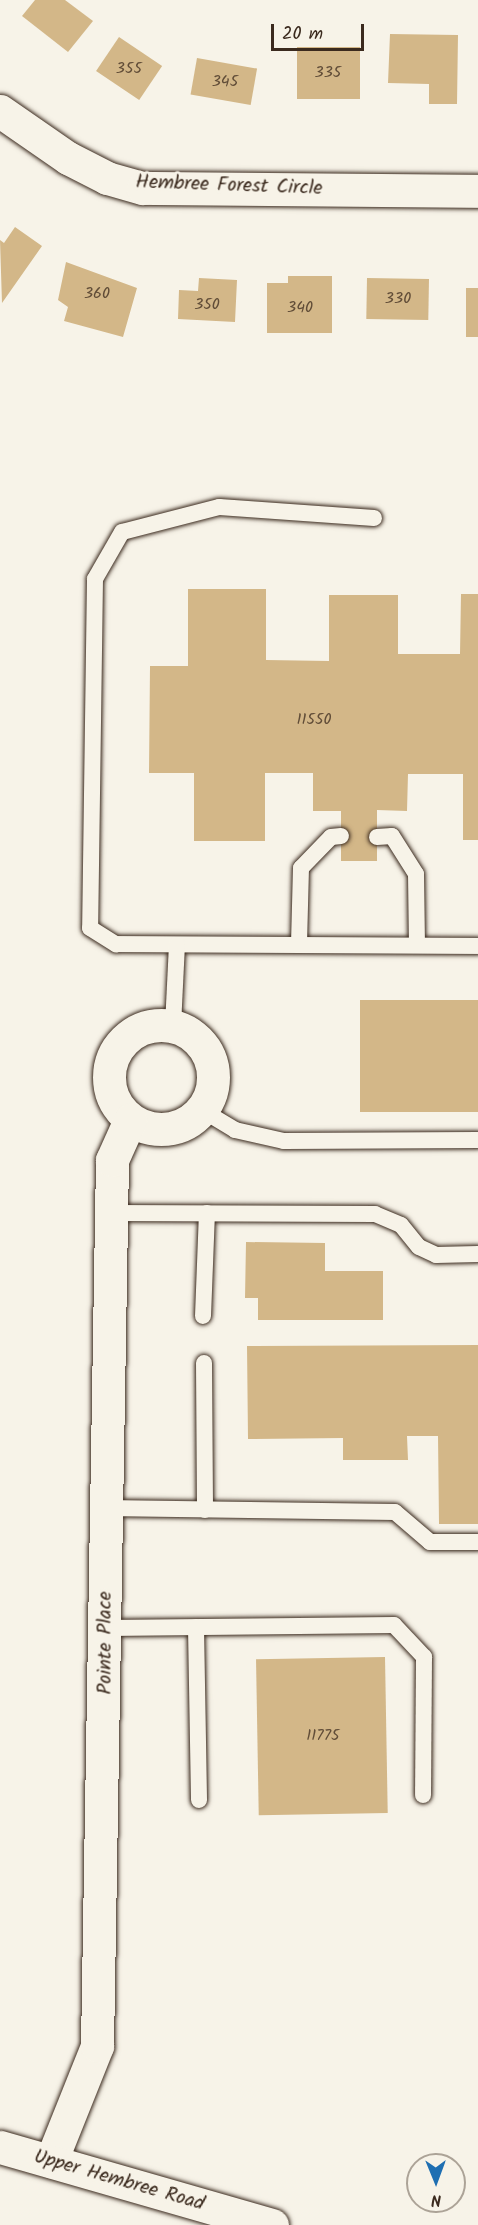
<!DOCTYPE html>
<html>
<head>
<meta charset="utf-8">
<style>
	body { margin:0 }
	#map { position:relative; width:478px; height:2225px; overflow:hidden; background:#f7f3e8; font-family:Kalam,sans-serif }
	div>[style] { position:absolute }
	.building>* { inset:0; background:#d3b788; transform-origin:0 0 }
	.roads { filter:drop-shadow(0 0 2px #3b2a1e) drop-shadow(0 0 2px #3b2a1e) }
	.service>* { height:16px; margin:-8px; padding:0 8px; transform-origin:8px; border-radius:8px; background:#f7f3e8 }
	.minor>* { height:33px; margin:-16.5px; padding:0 16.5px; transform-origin:16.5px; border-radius:16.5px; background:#f7f3e8 }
	.minor>.ring { margin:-16.5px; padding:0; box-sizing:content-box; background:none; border:33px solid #f7f3e8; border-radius:50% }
	.tertiary>* { height:33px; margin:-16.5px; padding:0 16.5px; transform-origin:16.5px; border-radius:16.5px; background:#f7f3e8 }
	span { translate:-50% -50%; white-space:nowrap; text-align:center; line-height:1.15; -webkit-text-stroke:5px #f7f3e8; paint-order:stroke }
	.number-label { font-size:16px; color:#614d38 }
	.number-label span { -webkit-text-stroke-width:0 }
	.street-label { font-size:20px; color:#3b2a1e }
	.north { position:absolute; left:406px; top:2153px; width:60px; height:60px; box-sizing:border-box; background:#f7f3e8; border:2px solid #aca397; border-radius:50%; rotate:179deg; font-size:16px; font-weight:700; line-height:24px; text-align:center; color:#3b2a1e }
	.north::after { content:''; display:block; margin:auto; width:21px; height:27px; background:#1f6fb2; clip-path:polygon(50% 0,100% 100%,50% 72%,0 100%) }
	.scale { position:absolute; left:271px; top:24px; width:93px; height:27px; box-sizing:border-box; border:3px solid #3b2a1e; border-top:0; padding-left:8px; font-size:18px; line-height:21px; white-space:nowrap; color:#3b2a1e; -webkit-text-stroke:4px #f7f3e8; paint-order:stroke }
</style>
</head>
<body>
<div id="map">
	<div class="building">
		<i style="clip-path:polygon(35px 0,65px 0,93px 21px,68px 52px,22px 16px)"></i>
		<i style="clip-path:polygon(390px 34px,458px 35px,457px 104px,429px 104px,429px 84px,388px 83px)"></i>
		<i style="left:119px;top:37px;width:52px;height:41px;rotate:34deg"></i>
		<i style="left:297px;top:47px;width:63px;height:52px"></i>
		<i style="left:197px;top:58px;width:61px;height:37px;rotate:10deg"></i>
		<i style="clip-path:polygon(15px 227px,42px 246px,2px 303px,0 240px,4px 243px)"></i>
		<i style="clip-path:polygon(66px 262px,137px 288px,123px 337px,64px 321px,68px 307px,58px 300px)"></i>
		<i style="clip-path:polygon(288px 276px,332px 276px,332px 333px,267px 333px,267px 283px,288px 283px)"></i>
		<i style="clip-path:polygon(199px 278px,237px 280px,235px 322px,178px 319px,179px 290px,198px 291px)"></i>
		<i style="left:367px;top:278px;width:62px;height:41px;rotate:1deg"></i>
		<i style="left:478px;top:288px;width:49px;height:12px;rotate:90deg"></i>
		<i style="clip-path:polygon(188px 589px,266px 589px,266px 660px,329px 661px,329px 595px,398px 595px,398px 654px,460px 654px,461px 594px,478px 594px,478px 840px,463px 840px,463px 774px,408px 774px,407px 811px,377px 810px,377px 861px,341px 861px,341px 811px,313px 811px,313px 773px,265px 773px,265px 841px,194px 841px,194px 773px,149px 773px,150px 666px,188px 666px)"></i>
		<i style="left:360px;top:1000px;width:118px;height:112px"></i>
		<i style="clip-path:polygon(246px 1242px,325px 1243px,325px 1271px,383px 1271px,383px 1320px,258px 1320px,258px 1298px,245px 1298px)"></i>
		<i style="clip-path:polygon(478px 1345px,478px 1524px,439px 1524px,438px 1436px,407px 1436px,408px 1460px,343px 1460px,343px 1438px,248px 1439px,247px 1346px)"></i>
		<i style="left:385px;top:1657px;width:156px;height:129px;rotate:89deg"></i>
	</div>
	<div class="roads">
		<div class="service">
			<i style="left:374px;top:518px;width:155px;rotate:-175.9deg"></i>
			<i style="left:219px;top:507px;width:100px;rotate:165.5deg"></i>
			<i style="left:122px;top:532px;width:54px;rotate:119.9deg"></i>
			<i style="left:95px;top:579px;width:349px;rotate:90.8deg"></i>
			<i style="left:90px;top:928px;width:31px;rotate:32deg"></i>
			<i style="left:116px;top:944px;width:362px;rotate:0.3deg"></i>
			<i style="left:377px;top:837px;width:15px;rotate:-4deg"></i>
			<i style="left:392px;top:836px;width:45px;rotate:57.7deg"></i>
			<i style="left:416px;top:874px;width:71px;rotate:89.2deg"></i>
			<i style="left:299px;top:944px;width:76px;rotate:-88.5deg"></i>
			<i style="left:301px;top:868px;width:43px;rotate:-45.9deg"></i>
			<i style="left:331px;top:837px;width:10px;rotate:-6deg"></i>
			<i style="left:173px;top:1026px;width:81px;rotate:-87.2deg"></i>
			<i style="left:202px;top:1110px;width:39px;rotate:31deg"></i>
			<i style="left:235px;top:1130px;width:50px;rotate:12.7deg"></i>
			<i style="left:284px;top:1141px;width:194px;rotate:-0.3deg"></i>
			<i style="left:110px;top:1213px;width:265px;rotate:0.2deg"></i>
			<i style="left:375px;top:1214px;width:28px;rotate:23deg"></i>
			<i style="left:401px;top:1225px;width:28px;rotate:51deg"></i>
			<i style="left:419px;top:1247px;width:19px;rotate:25deg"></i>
			<i style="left:436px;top:1255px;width:42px;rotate:-1.4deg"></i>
			<i style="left:203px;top:1316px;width:103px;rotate:-87.8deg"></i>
			<i style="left:204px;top:1363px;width:147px;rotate:89.6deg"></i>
			<i style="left:104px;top:1508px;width:291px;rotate:0.8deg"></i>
			<i style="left:395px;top:1512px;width:46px;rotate:40.6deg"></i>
			<i style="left:430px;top:1542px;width:48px"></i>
			<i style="left:196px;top:1627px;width:173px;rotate:89deg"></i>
			<i style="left:107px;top:1628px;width:287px;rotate:-0.6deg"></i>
			<i style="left:394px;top:1625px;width:44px;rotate:46.8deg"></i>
			<i style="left:424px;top:1657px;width:138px;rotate:90.4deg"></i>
		</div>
		<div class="minor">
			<i style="left:0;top:111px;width:83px;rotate:34.7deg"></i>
			<i style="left:68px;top:158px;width:44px;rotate:27.1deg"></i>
			<i style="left:107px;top:178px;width:37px;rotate:16deg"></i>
			<i style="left:143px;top:188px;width:335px;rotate:0.5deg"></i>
			<i class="ring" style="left:109px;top:1025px;width:71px;height:71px"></i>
			<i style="left:51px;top:2161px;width:124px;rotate:-68.2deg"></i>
			<i style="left:97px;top:2046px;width:886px;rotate:-89.03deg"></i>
			<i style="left:112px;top:1160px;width:44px;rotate:-65.8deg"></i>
		</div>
		<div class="tertiary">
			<i style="left:0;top:2147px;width:283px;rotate:16deg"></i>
		</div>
	</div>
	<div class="number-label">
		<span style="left:129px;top:69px">355</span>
		<span style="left:328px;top:73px">335</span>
		<span style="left:225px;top:82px">345</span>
		<span style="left:97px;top:294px">360</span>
		<span style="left:398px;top:299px">330</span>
		<span style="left:207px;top:305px">350</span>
		<span style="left:300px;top:308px">340</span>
		<span style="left:314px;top:720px">11550</span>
		<span style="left:323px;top:1736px">11775</span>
	</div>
	<div class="street-label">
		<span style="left:229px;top:186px;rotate:2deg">Hembree Forest Circle</span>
		<span style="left:106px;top:1643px;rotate:-90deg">Pointe Place</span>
		<span style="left:119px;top:2181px;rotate:16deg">Upper Hembree Road</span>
	</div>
	<div class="north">N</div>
	<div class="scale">20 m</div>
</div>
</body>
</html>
